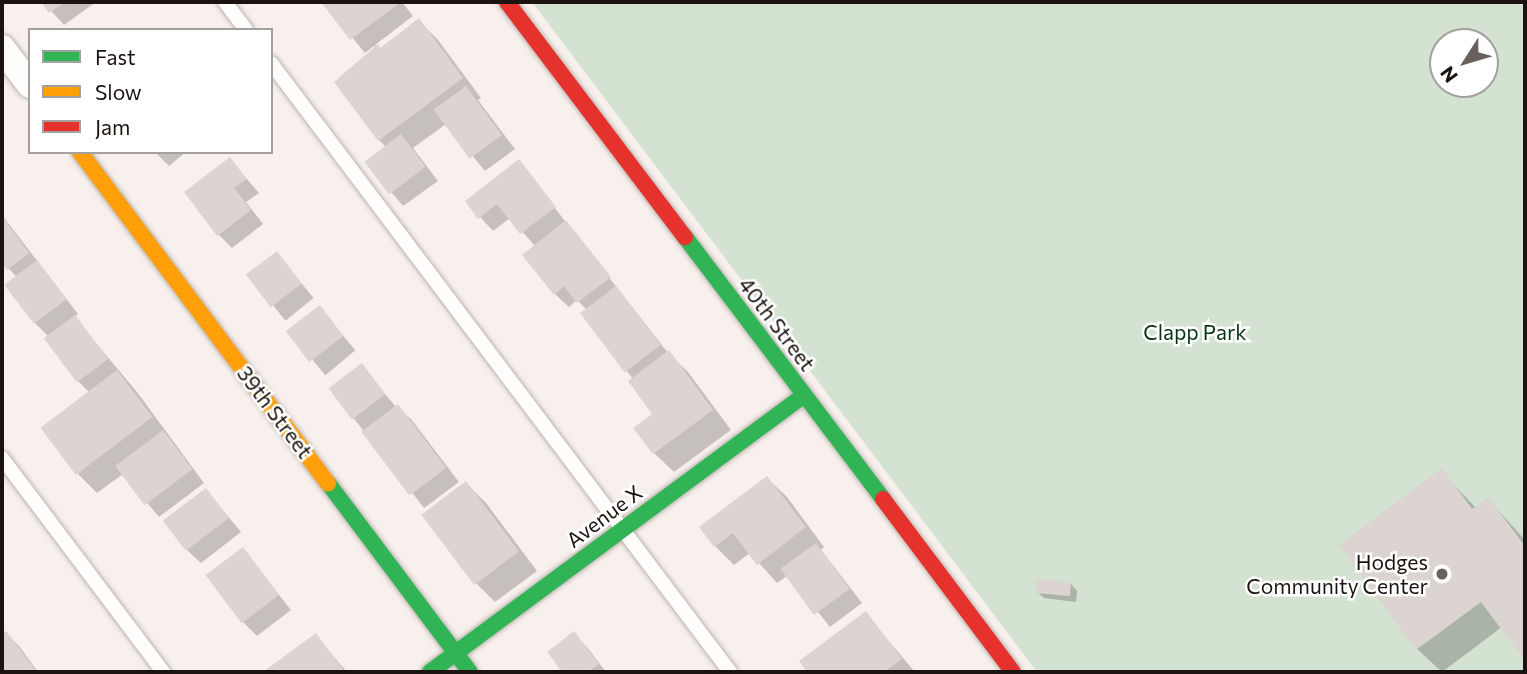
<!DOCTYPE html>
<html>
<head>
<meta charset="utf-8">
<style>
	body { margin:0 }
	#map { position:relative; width:1527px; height:674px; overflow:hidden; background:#f8f0ed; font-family:Commissioner,sans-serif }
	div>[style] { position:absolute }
	.green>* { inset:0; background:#d4e2d1 }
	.shadow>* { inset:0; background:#0003; transform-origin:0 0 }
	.building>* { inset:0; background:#dcd4d0; transform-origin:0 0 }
	.roads { filter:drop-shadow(0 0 2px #bbb4b0) drop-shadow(0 0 2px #bbb4b0) }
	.lane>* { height:14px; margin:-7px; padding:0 7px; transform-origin:7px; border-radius:7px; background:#fefdfc }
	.street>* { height:26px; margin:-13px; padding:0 13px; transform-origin:13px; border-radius:13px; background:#fefdfc }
	.fast>* { height:16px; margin:-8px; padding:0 8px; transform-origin:8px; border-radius:8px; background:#30b455 }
	.slow>* { height:16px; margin:-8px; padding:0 8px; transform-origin:8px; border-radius:8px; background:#ff9f0a }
	.jam>* { height:16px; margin:-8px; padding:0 8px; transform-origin:8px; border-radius:8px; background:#e5322d }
	.dots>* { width:19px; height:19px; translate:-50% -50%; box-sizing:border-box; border:4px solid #fff; border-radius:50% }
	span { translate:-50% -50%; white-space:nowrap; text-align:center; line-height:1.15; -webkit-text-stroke:5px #fff; paint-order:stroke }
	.street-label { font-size:21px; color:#1a130f }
	.park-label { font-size:21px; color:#073312 }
	.poi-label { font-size:21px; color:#1a130f }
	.right { translate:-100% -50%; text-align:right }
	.frame { position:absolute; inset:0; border:4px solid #1a130f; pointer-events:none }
	.legend { position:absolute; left:28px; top:28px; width:245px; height:126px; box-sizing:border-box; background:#fff; border:2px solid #a3a19f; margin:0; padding:9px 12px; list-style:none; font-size:21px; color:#1a130f }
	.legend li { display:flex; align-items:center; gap:14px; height:35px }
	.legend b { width:35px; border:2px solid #a3a19f }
	.north { position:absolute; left:1429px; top:28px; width:70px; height:70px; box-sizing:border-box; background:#fff; border:2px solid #a3a19f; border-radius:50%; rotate:233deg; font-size:19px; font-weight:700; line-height:28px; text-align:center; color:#1a130f }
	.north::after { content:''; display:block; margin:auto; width:24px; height:32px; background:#68605d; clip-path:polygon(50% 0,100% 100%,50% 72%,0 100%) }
</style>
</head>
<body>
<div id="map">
	<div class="green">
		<i style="clip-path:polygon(evenodd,532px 2px,1525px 2px,1525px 672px,1037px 672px,532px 2px,1443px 42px,1485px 42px,1485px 84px,1443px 84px,1443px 42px)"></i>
	</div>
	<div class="shadow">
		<i style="clip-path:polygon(43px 2px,96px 2px,64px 25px)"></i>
		<i style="clip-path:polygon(323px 2px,402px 2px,413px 16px,375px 45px,380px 50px,419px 21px,438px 40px,481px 98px,478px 100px,515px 149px,485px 171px,446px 124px,413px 148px,438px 181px,403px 206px,366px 162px,386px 147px,379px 140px,376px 48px,374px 46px,365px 53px)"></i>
		<i style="clip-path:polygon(155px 152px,186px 152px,169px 166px)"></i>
		<i style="clip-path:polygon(230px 160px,259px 193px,246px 202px,263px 224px,232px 248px,219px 235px)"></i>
		<i style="clip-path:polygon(519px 162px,668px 353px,688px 372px,731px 430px,674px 472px,654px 453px,654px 415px,633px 379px,582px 314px,587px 310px,577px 300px,569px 307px,555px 294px,536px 247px,510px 218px,493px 231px,480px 217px)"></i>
		<i style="clip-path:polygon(2px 215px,78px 314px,74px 317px,137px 392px,204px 483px,159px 517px,123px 474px,97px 493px,78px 474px,90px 393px,78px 381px,49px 337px,35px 323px,17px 277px,6px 266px,2px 269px)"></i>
		<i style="left:277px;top:253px;width:58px;height:36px;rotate:51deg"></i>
		<i style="left:320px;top:308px;width:55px;height:39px;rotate:50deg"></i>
		<i style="clip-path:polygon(361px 365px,396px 407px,411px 419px,459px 482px,424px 508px,330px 388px)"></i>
		<i style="clip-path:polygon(1441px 471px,1476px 508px,1488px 499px,1525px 540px,1525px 658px,1502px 627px,1442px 672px,1417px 649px)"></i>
		<i style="clip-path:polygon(767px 478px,787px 497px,824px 547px,821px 550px,862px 603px,830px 627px,788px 575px,777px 583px,750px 553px,734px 565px,715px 546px)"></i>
		<i style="clip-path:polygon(466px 483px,486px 503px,537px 571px,495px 602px,476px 583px,424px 515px)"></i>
		<i style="clip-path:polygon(206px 490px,241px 532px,201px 563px,187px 550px)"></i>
		<i style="clip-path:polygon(243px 549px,291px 610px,257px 636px,243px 622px)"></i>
		<i style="clip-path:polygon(1071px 584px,1077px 591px,1076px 602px,1044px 598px,1037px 592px)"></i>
		<i style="clip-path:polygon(865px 613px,915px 672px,809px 672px,801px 662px)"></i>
		<i style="clip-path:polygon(6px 633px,19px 646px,38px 672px,2px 672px,2px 636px)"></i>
		<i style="clip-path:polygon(574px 634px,587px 647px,606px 672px,564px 672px,549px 652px)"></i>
		<i style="clip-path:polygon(315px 635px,347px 672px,266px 672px)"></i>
	</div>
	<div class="building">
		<i style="clip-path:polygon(41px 2px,65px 2px,49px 13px)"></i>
		<i style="clip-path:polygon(321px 2px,401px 2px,350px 40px)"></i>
		<i style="clip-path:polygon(419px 18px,463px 78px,378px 141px,334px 82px,378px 44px,380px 48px)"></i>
		<i style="left:466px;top:86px;width:61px;height:40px;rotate:54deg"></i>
		<i style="left:401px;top:134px;width:41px;height:46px;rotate:53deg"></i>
		<i style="clip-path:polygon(230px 157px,247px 179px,234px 188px,251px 210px,217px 236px,184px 192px)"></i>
		<i style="clip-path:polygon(519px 159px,556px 207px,520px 234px,497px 204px,478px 219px,465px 201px)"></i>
		<i style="clip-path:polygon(2px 216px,29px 253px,7px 270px,2px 263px)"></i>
		<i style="clip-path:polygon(566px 220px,611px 277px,577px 303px,564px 286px,554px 295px,522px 255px)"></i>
		<i style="left:277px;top:251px;width:41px;height:39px;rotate:53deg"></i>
		<i style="left:37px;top:260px;width:49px;height:41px;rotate:53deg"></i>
		<i style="left:616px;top:286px;width:74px;height:45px;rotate:53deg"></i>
		<i style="left:320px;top:305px;width:39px;height:43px;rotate:53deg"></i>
		<i style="left:75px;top:315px;width:55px;height:39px;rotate:53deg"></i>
		<i style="clip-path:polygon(669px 350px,713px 410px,653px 454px,633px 428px,652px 414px,628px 381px)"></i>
		<i style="left:362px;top:363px;width:39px;height:42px;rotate:53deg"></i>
		<i style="left:117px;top:370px;width:59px;height:96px;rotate:53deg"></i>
		<i style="left:398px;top:404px;width:80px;height:46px;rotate:53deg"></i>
		<i style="left:163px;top:430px;width:49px;height:60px;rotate:53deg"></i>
		<i style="clip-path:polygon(1442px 468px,1472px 509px,1488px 497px,1525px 546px,1525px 661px,1481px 602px,1416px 650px,1339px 545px)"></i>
		<i style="clip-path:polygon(767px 476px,806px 527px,757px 565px,733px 533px,714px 547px,699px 527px)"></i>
		<i style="left:466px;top:481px;width:88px;height:56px;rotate:53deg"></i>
		<i style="left:206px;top:488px;width:38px;height:54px;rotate:53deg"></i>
		<i style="left:816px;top:543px;width:57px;height:44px;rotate:54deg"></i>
		<i style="left:243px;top:547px;width:60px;height:47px;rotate:53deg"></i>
		<i style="clip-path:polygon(1037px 578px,1071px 583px,1070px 596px,1035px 593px)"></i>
		<i style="clip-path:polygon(866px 611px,902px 659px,884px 672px,807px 672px,799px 661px)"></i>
		<i style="clip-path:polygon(6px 631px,37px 672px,2px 672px,2px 634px)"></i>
		<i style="clip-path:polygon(574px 631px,599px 664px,588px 672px,562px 672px,547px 652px)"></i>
		<i style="clip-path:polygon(316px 633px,345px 672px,263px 672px)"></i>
	</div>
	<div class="roads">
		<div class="lane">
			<i style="left:225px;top:2px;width:35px;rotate:53deg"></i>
			<i style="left:271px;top:63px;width:763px;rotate:52.99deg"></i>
			<i style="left:2px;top:458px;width:268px;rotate:53deg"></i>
		</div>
		<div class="street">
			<i style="left:2px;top:48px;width:46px;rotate:52.9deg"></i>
		</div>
		<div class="fast">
			<i style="left:685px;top:237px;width:328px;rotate:52.9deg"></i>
			<i style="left:328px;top:483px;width:236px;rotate:53.1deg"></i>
			<i style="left:430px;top:672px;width:465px;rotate:-36.5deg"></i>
		</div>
		<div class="slow">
			<i style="left:80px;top:152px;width:414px;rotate:53.2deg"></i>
		</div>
		<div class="jam">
			<i style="left:507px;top:2px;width:295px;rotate:52.9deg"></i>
			<i style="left:883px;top:499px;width:216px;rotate:53.1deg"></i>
		</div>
	</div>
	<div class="dots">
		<i style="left:1442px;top:574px;background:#68605d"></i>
	</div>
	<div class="street-label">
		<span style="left:777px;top:324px;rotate:53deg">40th Street</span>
		<span style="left:275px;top:412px;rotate:53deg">39th Street</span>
		<span style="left:604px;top:516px;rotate:-37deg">Avenue X</span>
	</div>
	<div class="park-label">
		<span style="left:1195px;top:332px">Clapp Park</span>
	</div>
	<div class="poi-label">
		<span class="right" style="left:1428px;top:574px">Hodges<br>Community Center</span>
	</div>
	<div class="frame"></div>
	<ul class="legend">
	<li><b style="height:9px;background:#30b455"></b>Fast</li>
	<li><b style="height:9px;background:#ff9f0a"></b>Slow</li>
	<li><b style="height:9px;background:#e5322d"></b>Jam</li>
	</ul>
	<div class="north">N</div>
</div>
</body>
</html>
